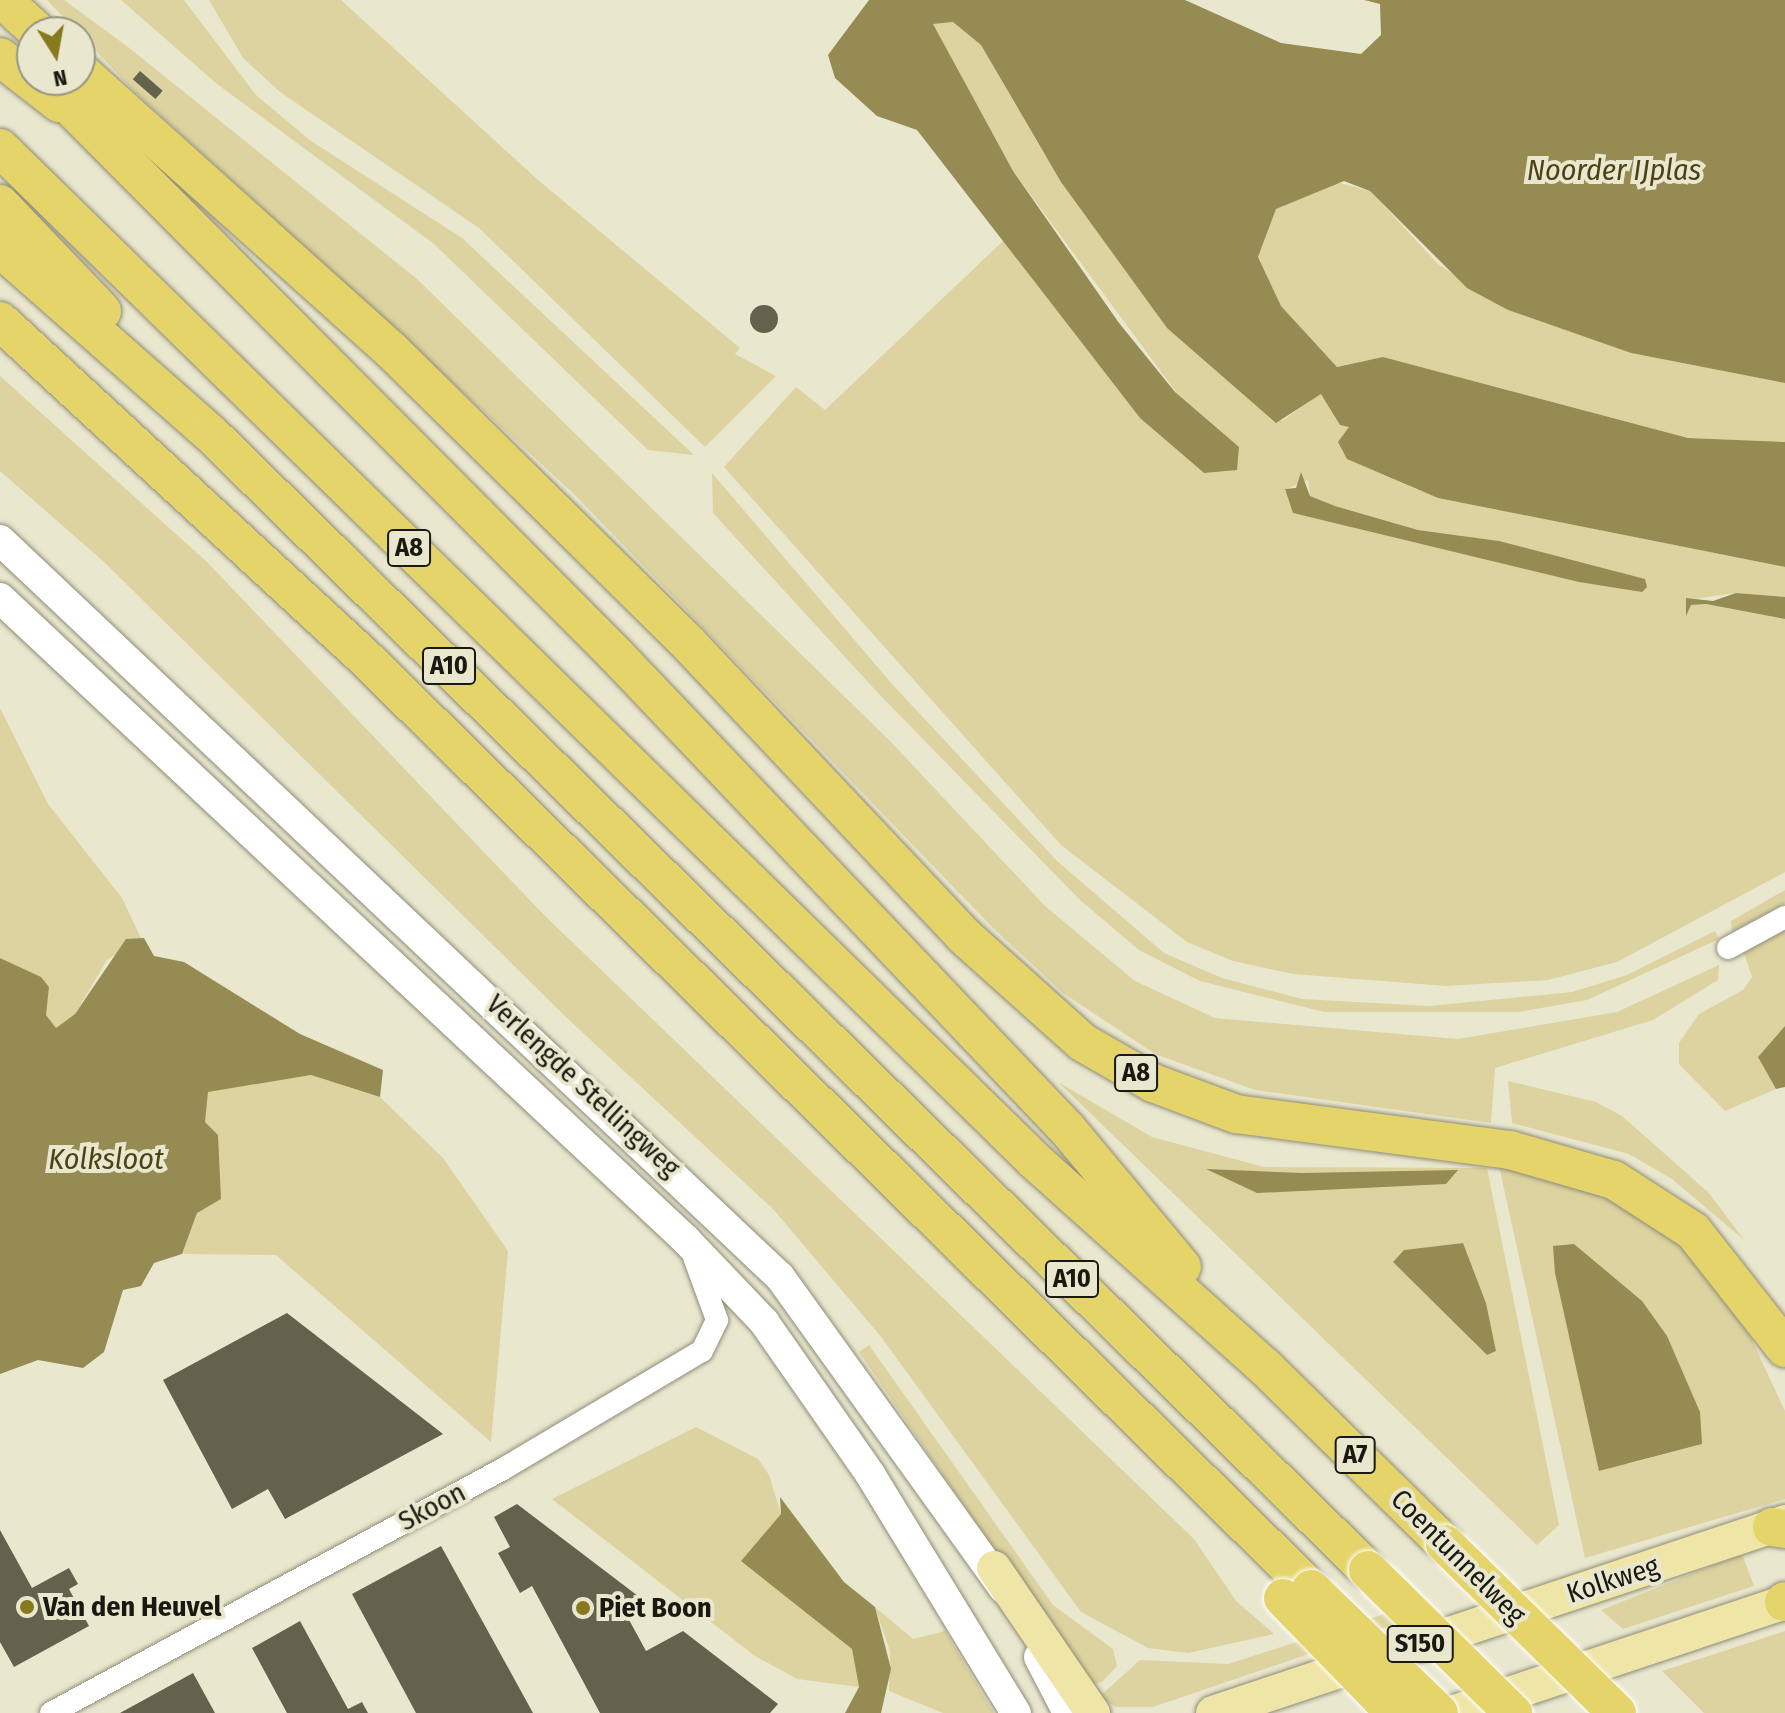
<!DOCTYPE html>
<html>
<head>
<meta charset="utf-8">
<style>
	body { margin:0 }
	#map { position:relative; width:1785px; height:1713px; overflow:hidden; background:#eae7cf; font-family:"Fira Sans Condensed",sans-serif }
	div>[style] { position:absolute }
	.green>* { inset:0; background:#dcd3a0 }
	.water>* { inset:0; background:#958b53 }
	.building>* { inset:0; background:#64614d; transform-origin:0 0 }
	.round { border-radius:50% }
	.roads { filter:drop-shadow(0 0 2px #8f8c77) drop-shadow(0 0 2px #8f8c77) }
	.minor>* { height:22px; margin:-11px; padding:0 11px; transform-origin:11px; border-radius:11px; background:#fff }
	.secondary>* { height:30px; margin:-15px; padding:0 15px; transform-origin:15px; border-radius:15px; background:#fff }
	.primary>* { height:34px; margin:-17px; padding:0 17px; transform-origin:17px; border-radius:17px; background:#efe5a6 }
	.motorway>* { height:38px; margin:-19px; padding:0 19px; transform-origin:19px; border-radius:19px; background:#e5d46a }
	.bridges { filter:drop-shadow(0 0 2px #fff) drop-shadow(0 0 2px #fff) }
	.motorway-bridge>* { height:38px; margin:-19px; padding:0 19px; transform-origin:19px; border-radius:19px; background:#e5d46a }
	.dots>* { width:22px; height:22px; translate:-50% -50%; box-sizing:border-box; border:4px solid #eae7cf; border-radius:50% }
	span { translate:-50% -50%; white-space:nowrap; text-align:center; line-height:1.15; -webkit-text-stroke:8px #eae7cf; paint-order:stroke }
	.shield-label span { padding:2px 6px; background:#eae7cf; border:2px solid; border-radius:6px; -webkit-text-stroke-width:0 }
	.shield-label { font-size:26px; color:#1a1911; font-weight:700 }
	.street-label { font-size:28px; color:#1a1911 }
	.poi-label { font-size:28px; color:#1a1911; font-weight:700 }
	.left { translate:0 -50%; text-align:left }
	.water-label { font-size:30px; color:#4b4316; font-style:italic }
	.north { position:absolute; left:16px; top:16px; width:80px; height:80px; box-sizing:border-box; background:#eae7cf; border:2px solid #979583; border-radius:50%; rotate:169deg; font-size:22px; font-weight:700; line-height:32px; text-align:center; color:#1a1911 }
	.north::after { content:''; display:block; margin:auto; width:28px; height:36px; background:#87791e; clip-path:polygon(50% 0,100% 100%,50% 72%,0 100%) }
</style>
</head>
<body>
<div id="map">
	<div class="green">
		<i style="clip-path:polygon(47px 0,64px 0,128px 47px,417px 279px,891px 742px,1045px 906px,1135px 981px,1215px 1018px,1458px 1039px,1617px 1012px,1719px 965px,1718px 980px,1653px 1020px,1495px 1068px,1491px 1123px,1255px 1090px,1155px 1054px,1063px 993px,993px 928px,572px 492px,136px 93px)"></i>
		<i style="clip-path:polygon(121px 0,184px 0,256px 95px,311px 141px,462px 238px,694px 455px,648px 450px,434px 244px,217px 84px)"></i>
		<i style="clip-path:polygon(209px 0,341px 0,538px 180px,740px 348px,735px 354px,776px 376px,705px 447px,479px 228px,280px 92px,243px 58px)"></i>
		<i style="clip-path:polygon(evenodd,953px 22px,981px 45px,1043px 152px,1167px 328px,1282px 421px,1321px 393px,1409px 486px,1438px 498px,1785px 567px,1785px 597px,1736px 593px,1686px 600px,1686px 614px,1691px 605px,1706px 604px,1785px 619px,1785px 872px,1617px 962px,1548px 980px,1446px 986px,1293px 974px,1233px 961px,1187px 942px,1061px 845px,724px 467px,796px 387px,825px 410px,1003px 241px,1140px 418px,1204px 473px,1176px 392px,1013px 171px,933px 35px,933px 24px,953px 22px,1308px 480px,1310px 496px,1335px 506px,1418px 530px,1499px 541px,1642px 592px,1294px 513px,1286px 489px,1308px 480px)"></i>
		<i style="clip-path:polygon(1332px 181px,1370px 191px,1438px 264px,1508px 310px,1631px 353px,1785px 383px,1785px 442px,1688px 438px,1383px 357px,1337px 367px,1281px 306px,1258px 257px,1276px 209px)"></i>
		<i style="clip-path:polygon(0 376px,206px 561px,544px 915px,1194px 1539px,1236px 1601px,1274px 1634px,1188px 1653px,1148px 1648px,1081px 1612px,882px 1338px,774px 1210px,568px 1019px,103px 561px,0 471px)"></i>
		<i style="clip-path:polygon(712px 473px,892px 684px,1057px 861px,1164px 953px,1222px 978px,1302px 999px,1429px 1006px,1572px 992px,1627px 975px,1715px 931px,1719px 939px,1587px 1000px,1519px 1012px,1324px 1012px,1200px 981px,1139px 950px,1080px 900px,878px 693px,713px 513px)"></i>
		<i style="clip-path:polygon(0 708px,48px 804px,122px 898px,141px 938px,107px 960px,75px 1014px,56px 1028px,45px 1014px,49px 987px,41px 978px,0 958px)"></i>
		<i style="clip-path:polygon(1785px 890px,1785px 903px,1732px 932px,1731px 921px)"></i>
		<i style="clip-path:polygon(1785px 930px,1785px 1026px,1758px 1057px,1776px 1089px,1725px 1111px,1679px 1064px,1679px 1043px,1699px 1014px,1743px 990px,1752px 977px,1744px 953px)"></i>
		<i style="clip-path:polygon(311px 1075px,380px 1097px,443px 1158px,508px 1251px,491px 1442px,276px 1255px,182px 1254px,197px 1213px,207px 1092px)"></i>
		<i style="clip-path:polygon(1508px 1081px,1596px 1102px,1622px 1116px,1709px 1193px,1744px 1240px,1672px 1179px,1629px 1154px,1512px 1123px)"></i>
		<i style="clip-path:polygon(evenodd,1058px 1082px,1152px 1137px,1264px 1167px,1487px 1168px,1559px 1525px,1537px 1545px,1058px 1082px,1463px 1243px,1486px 1303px,1496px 1351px,1486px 1354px,1394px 1262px,1404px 1250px,1463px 1243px)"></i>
		<i style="clip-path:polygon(evenodd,1499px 1166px,1598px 1190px,1690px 1251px,1750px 1336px,1785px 1411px,1785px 1499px,1585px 1558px,1499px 1166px,1642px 1301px,1702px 1444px,1628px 1464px,1642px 1301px)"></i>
		<i style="clip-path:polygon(869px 1345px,1053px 1605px,1113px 1649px,1117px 1666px,1102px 1682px,1087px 1686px,859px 1352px)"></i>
		<i style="clip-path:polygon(696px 1427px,758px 1459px,769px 1475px,781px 1514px,742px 1560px,852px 1649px,859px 1687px,797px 1679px,755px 1656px,552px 1499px)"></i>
		<i style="clip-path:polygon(1742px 1554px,1754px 1586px,1623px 1629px,1601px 1610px)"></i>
		<i style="clip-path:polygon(875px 1607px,913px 1639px,945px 1631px,994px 1713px,943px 1713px,889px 1691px,890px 1651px)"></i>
		<i style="clip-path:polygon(1394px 1611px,1403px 1622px,1153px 1707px,1116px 1707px,1099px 1697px,1140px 1660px,1228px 1664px)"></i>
		<i style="clip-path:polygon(1785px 1631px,1785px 1713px,1704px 1713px,1662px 1671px)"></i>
	</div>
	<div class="water">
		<i style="clip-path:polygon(869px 0,1185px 0,1281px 43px,1361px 54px,1381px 35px,1380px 4px,1364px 0,1785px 0,1785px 383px,1631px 353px,1508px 310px,1467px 288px,1370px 191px,1344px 181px,1276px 209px,1258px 257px,1281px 306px,1337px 367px,1383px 357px,1688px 438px,1785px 442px,1785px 567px,1438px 498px,1347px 459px,1338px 442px,1349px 427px,1340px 425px,1321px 394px,1276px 423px,1167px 328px,1061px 182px,981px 45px,953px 22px,933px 24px,1013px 171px,1119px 323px,1175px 392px,1239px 447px,1237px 470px,1204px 473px,1140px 418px,917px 130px,877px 116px,835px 78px,828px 55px)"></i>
		<i style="clip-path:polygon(1301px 472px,1310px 496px,1335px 506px,1418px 530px,1499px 541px,1645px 579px,1647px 587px,1642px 592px,1579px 582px,1293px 513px,1285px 489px,1296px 488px)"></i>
		<i style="clip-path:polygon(1736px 593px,1785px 597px,1785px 619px,1706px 604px,1691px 605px,1686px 616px,1686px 598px,1713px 601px)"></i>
		<i style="clip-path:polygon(144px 938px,154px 956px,184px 962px,300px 1034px,383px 1070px,380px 1097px,311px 1075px,208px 1092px,205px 1122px,218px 1135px,221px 1199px,197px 1213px,182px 1254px,154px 1263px,141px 1286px,123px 1290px,104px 1352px,83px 1368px,38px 1360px,0 1374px,0 958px,41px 977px,49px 987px,46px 1015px,56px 1028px,75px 1014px,126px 939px)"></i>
		<i style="clip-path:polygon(1785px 1026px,1785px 1087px,1776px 1089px,1758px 1057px)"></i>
		<i style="clip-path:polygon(1206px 1169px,1302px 1173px,1458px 1170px,1446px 1184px,1257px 1193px)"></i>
		<i style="clip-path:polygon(1463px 1243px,1486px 1303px,1496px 1351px,1487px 1355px,1393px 1262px,1404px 1250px)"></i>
		<i style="clip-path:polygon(1574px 1244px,1642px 1301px,1667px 1336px,1700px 1412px,1702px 1444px,1599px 1471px,1555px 1273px,1553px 1246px)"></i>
		<i style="clip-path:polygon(780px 1497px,844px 1582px,875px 1607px,891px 1669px,881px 1713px,845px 1713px,859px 1687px,852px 1649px,741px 1561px,781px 1514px)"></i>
	</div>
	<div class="building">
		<i style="left:140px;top:71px;width:30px;height:11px;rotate:41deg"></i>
		<i class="round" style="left:750px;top:305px;width:28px;height:28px"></i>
		<i style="clip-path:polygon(287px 1313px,443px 1434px,285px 1519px,268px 1489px,232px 1509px,163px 1380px)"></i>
		<i style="clip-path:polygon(517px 1504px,638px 1596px,621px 1605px,646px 1651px,683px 1631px,778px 1704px,770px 1713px,600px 1713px,532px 1586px,520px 1593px,498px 1553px,510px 1547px,494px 1517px)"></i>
		<i style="clip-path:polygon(0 1530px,32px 1588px,69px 1568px,78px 1584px,69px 1589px,89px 1626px,14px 1667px,0 1642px)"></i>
		<i style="clip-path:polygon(441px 1546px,533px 1713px,416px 1713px,352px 1594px)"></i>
		<i style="clip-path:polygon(300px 1621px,348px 1709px,362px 1702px,368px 1713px,287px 1713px,252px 1648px)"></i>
		<i style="clip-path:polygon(193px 1673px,215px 1713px,120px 1713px)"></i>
	</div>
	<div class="roads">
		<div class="minor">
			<i style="left:1728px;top:948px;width:65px;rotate:-28.5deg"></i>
			<i style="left:51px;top:1713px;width:514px;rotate:-28.36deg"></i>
			<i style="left:503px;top:1469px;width:231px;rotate:-30.7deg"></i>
			<i style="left:702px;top:1351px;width:34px;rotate:-64deg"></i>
			<i style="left:717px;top:1320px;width:67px;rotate:-110.1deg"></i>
		</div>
		<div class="secondary">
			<i style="left:0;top:540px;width:1073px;rotate:43.38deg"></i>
			<i style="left:780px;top:1277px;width:384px;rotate:54.3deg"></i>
			<i style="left:0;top:598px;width:940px;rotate:43.1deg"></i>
			<i style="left:686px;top:1240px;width:113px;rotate:46.4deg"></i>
			<i style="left:764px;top:1322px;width:185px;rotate:55.1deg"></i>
			<i style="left:870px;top:1474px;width:280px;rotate:58.6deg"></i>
			<i style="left:1039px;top:1657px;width:63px;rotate:62.6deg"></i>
		</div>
		<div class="primary">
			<i style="left:994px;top:1568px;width:176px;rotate:55.7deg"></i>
			<i style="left:1213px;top:1713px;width:603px;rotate:-18.46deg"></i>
			<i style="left:1452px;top:1713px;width:351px;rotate:-18.4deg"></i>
		</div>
		<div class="motorway">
			<i style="left:3px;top:0;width:47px;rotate:42.4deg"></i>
			<i style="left:0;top:57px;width:75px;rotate:37.9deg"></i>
			<i style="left:80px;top:71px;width:418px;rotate:41.9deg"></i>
			<i style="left:391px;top:350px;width:420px;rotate:44.6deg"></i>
			<i style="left:690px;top:645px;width:400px;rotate:46.7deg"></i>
			<i style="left:964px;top:936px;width:159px;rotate:41.9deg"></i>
			<i style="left:1082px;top:1042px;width:82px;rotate:30deg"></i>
			<i style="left:1153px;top:1083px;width:89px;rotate:20.5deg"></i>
			<i style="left:1236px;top:1114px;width:276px;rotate:7.5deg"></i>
			<i style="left:1510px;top:1150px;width:108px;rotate:16.1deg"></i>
			<i style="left:1614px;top:1180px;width:94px;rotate:32.8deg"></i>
			<i style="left:1693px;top:1231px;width:149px;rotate:51.8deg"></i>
			<i style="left:44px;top:80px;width:811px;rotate:45.15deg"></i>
			<i style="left:616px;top:655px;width:656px;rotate:46.42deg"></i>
			<i style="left:1068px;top:1130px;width:178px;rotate:50.2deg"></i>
			<i style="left:0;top:148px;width:1447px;rotate:44.38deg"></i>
			<i style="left:1034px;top:1160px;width:310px;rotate:41.9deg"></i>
			<i style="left:1265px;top:1367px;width:252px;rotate:44.5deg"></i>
			<i style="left:0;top:204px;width:148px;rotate:46.4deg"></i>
			<i style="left:0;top:248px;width:280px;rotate:41.4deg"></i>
			<i style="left:210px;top:433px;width:1623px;rotate:44.48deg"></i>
			<i style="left:0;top:321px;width:487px;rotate:42.7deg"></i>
			<i style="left:358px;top:651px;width:1337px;rotate:44.55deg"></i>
			<i style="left:1772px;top:1527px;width:13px;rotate:9deg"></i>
			<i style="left:1784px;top:1602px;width:1px;rotate:-45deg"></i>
		</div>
	</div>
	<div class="bridges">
		<div class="motorway-bridge">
			<i style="left:1445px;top:1544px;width:241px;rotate:44.5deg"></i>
			<i style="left:1368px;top:1570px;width:204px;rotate:44.6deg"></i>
			<i style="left:1311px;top:1589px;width:178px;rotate:44.1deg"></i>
			<i style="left:1283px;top:1598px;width:161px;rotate:45.8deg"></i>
		</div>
	</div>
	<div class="dots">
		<i style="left:27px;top:1607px;background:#87791e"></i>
		<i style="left:583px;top:1608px;background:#87791e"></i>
	</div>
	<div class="shield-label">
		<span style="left:409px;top:548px">A8</span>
		<span style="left:449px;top:666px">A10</span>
		<span style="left:1136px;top:1073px">A8</span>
		<span style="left:1072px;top:1279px">A10</span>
		<span style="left:1355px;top:1455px">A7</span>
		<span style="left:1420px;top:1644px">S150</span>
	</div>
	<div class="street-label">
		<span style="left:583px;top:1086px;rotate:43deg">Verlengde Stellingweg</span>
		<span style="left:432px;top:1507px;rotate:-28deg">Skoon</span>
		<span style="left:1458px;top:1557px;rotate:45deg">Coentunnelweg</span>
		<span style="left:1613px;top:1580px;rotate:-18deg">Kolkweg</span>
	</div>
	<div class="poi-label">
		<span class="left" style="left:43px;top:1607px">Van den Heuvel</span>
		<span class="left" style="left:599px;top:1608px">Piet Boon</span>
	</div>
	<div class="water-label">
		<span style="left:1614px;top:170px">Noorder IJplas</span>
		<span style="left:106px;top:1159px">Kolksloot</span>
	</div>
	<div class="north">N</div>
</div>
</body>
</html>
